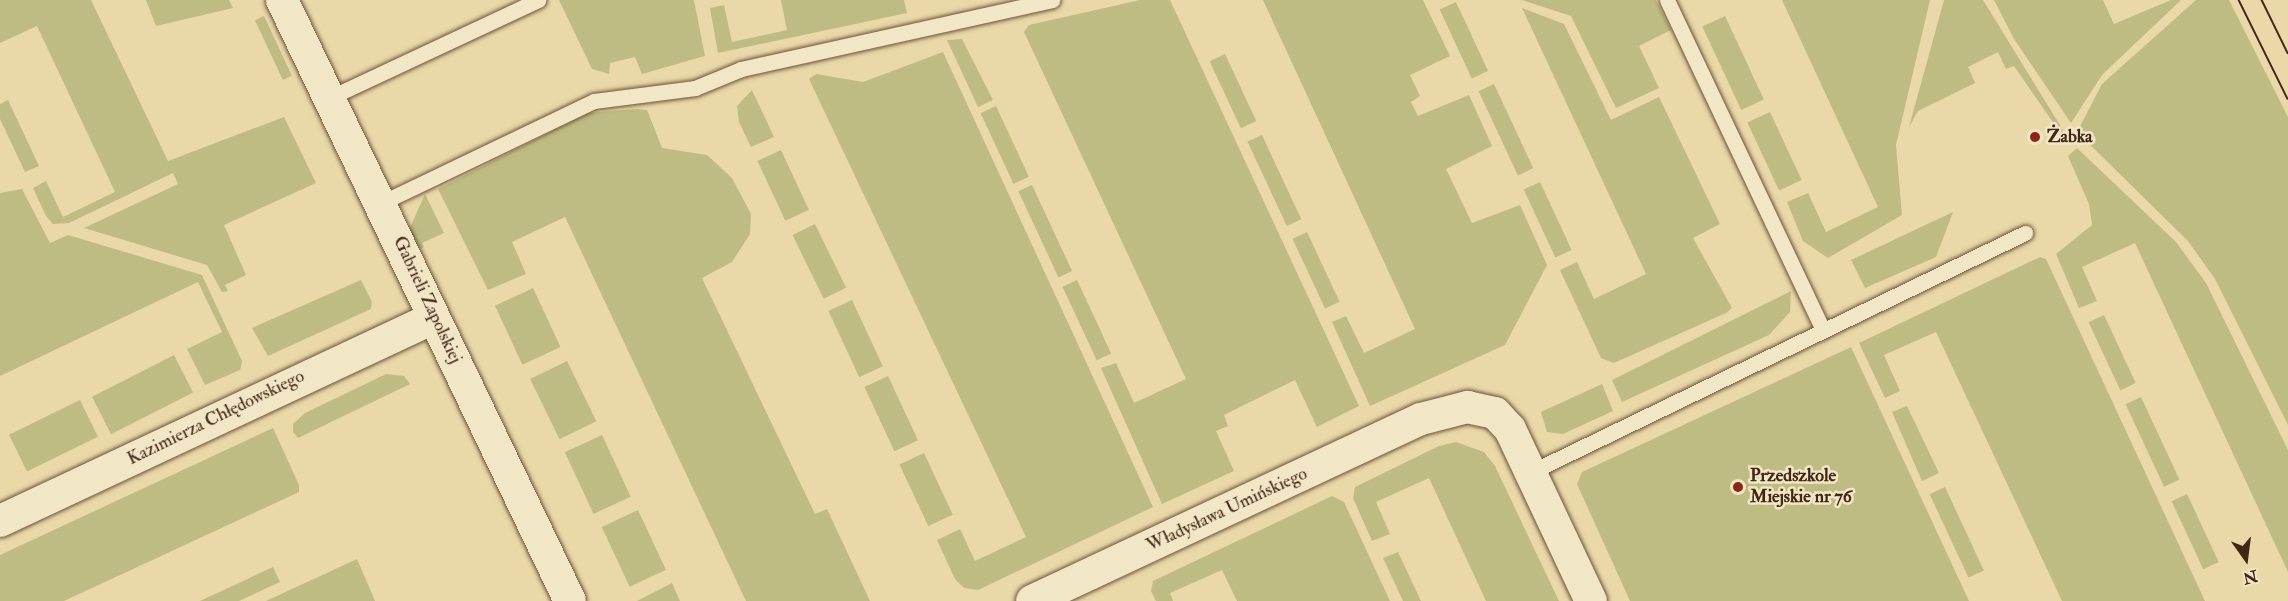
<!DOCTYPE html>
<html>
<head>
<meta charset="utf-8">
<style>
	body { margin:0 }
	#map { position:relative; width:2288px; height:601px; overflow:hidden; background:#ead8a8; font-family:"IM FELL Double Pica",serif }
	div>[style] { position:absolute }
	.green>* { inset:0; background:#bfbc83; transform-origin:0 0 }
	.roads { filter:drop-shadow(0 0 2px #6d523a) drop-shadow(0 0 2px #6d523a) }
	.service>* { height:15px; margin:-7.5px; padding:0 7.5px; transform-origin:7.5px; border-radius:7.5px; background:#f1e6c6 }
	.minor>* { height:32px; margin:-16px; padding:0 16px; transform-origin:16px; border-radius:16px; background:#f1e6c6 }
	.tram>* { height:1.5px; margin:-0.75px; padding:0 0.75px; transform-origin:0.75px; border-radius:0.75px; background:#432616 }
	.dots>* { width:16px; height:16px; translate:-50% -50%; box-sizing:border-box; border:3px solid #f1e6c6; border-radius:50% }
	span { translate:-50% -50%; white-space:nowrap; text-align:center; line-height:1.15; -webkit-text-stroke:5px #f1e6c6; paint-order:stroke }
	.poi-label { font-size:18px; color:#432616; font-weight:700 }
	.left { translate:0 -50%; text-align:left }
	.street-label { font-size:18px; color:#432616 }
	.north { position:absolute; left:2216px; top:529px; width:60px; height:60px; -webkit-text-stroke:4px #f1e6c6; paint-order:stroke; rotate:166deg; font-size:16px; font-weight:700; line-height:24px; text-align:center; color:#432616 }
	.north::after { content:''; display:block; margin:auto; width:21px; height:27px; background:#432616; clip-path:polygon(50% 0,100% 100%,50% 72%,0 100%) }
</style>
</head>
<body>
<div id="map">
	<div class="green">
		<i style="clip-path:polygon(0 0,91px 0,168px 161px,284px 117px,316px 183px,224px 225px,246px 275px,225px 285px,228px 291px,222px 292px,207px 265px,84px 228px,178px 184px,173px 173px,69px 223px,53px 224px,46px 216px,33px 188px,46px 181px,63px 217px,115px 192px,37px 26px,0 43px)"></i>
		<i style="clip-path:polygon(146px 0,229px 0,233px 8px,156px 26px)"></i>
		<i style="clip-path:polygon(559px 0,694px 0,705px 56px,642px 74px,635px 57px,610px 63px,609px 74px,592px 69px)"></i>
		<i style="clip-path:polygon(781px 0,904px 0,907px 13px,718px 53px,710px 8px,724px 5px,732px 42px,787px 30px)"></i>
		<i style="clip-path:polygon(1140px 0,1170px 0,1359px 406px,1317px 427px,1295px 380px,1224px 415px,1228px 426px,1216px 431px,1234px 471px,1162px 504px,1101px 368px,1116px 363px,1134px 403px,1186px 379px,1024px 32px,1029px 25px)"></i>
		<i style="clip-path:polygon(1263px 0,1423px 0,1450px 56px,1410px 75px,1420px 96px,1411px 102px,1418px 116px,1469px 95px,1492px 146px,1446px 169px,1472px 223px,1520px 205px,1547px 265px,1505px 345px,1370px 406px,1332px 322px,1346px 316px,1364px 353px,1415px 329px)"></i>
		<i style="clip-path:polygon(1522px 0,1656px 0,1671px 30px,1639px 46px,1659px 88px,1616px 108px,1571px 16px)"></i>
		<i style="clip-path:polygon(1782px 0,1930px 0,1896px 145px,1902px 215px,1828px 258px,1803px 241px,1787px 202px,1808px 193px,1826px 232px,1878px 207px)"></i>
		<i style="clip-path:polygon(1944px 0,1983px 0,2063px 130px,2061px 134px,2014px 66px,2006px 69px,1998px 52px,1968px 67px,1975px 83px,1918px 111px,1909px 127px)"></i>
		<i style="clip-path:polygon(1994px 0,2103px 0,2114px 24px,2171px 0,2181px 0,2102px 75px,2071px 123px,2014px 39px)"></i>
		<i style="clip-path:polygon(2196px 0,2229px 0,2288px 117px,2288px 425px,2215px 279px,2188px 241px,2077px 132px,2102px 84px)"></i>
		<i style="left:1456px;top:2px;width:76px;height:18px;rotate:65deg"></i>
		<i style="clip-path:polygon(1522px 8px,1564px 24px,1611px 120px,1659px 97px,1720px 224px,1693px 238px,1732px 308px,1726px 313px,1614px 363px,1601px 358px,1560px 270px,1577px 262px,1594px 299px,1646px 274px)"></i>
		<i style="left:264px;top:16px;width:66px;height:10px;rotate:65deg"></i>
		<i style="left:1725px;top:16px;width:92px;height:25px;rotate:65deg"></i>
		<i style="clip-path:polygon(962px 39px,993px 100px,978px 107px,947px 40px)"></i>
		<i style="clip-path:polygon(943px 52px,1153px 507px,978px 590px,964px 588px,955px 579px,937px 540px,960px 529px,975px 561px,1026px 537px,809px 79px,816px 74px,863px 82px)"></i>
		<i style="left:1225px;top:54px;width:74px;height:17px;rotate:65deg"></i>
		<i style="left:1494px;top:84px;width:93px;height:17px;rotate:65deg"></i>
		<i style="clip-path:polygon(752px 90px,774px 137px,751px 147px,739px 122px,737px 106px)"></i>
		<i style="clip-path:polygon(8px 100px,39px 166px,25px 172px,0 119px,0 104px)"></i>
		<i style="left:996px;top:106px;width:78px;height:17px;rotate:65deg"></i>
		<i style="clip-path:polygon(636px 109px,647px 110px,662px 148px,707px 155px,732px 178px,751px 214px,750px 234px,732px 262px,702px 278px,815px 514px,827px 509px,870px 601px,746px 601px,565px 217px,512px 242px,526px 274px,488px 290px,438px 189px,588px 113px)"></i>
		<i style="left:1770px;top:112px;width:75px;height:25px;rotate:65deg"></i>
		<i style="left:1262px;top:135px;width:93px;height:16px;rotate:65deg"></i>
		<i style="clip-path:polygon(2077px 148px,2176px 242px,2206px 283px,2288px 450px,2288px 572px,2135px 243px,2082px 267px,2097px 301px,2079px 308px,2056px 254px,2092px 225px,2089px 204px,2068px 156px)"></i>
		<i style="left:781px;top:150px;width:66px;height:26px;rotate:65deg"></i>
		<i style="left:1540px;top:182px;width:75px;height:18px;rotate:65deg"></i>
		<i style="left:1032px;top:185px;width:95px;height:15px;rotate:65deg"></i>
		<i style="clip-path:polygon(22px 189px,50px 243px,68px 235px,202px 275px,242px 361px,240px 370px,205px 385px,187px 349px,222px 332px,198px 282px,0 376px,0 193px)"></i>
		<i style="clip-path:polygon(425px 194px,444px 233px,422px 243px,424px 247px,418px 250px,409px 230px)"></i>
		<i style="clip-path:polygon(1953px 212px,1936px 257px,1865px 288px,1851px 260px)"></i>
		<i style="left:815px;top:224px;width:71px;height:25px;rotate:64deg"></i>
		<i style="left:1307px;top:232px;width:77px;height:16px;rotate:65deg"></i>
		<i style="clip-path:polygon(2040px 257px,2046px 259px,2205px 601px,2062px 601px,1936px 332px,1884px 355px,1900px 391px,1885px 398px,1859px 343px)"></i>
		<i style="clip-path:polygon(361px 280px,372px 302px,371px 309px,268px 356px,252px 328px)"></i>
		<i style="left:1077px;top:280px;width:81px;height:16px;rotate:65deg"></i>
		<i style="left:533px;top:288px;width:65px;height:42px;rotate:65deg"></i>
		<i style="clip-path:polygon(1791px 291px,1790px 312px,1769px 335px,1622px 402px,1612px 380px)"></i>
		<i style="left:852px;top:300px;width:73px;height:26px;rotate:65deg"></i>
		<i style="left:2104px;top:315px;width:75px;height:17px;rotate:65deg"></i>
		<i style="clip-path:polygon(1851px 347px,1969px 601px,1630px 601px,1577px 484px,1582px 472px)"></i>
		<i style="left:174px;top:355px;width:42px;height:92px;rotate:63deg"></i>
		<i style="left:567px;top:361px;width:67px;height:41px;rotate:64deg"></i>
		<i style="clip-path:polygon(386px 374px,404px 376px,410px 384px,298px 438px,293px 432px,293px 424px,305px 413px)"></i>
		<i style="left:888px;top:376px;width:71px;height:26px;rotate:65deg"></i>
		<i style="clip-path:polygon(1602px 384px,1613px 411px,1563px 434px,1547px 432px,1541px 412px)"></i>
		<i style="left:2141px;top:397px;width:91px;height:17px;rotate:65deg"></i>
		<i style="left:80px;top:400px;width:41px;height:79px;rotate:64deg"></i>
		<i style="clip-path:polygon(1907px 406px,1939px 473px,1922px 481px,1892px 412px)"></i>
		<i style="clip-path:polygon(273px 428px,299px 485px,299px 492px,64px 601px,0 601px,0 555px)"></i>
		<i style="left:602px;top:435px;width:68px;height:41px;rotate:65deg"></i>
		<i style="clip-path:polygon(1456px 442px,1484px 452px,1495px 466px,1559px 601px,1486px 601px,1429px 478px,1376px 502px,1390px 534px,1372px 541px,1353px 498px,1355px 487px,1439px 446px)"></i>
		<i style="left:924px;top:453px;width:68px;height:27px;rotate:65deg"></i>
		<i style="left:1945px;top:487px;width:92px;height:17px;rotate:65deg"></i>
		<i style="left:2187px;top:494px;width:75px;height:17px;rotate:65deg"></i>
		<i style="clip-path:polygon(1332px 496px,1344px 502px,1390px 601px,1237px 601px,1222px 570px,1170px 593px,1173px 601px,1156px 601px,1151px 591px,1153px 581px)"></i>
		<i style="left:638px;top:510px;width:66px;height:40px;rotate:65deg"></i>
		<i style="clip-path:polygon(1398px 552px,1421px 601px,1403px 601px,1383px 558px)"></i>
		<i style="clip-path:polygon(357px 559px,375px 601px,266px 601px)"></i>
		<i style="clip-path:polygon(273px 567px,280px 582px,239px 601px,200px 601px)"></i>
		<i style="clip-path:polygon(672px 583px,680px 601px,637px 601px)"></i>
	</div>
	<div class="roads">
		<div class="service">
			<i style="left:1667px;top:0;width:365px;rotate:64.7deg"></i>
			<i style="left:331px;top:97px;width:229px;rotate:-25.1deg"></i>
			<i style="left:381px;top:203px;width:236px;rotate:-25.6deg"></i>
			<i style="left:594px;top:101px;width:102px;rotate:-7.3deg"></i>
			<i style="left:695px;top:88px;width:50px;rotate:-22.4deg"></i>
			<i style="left:741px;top:69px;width:319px;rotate:-12.5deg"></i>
			<i style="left:1531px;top:472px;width:549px;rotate:-25.82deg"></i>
		</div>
		<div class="minor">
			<i style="left:282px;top:0;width:666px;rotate:64.4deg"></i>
			<i style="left:0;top:521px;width:478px;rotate:-25.1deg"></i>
			<i style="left:1032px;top:601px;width:429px;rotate:-25.1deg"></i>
			<i style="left:1421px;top:419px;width:48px;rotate:-14.6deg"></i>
			<i style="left:1467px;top:407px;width:29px;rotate:12deg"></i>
			<i style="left:1495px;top:413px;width:22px;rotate:47deg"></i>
			<i style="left:1510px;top:429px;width:190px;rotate:64.8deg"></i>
		</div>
	</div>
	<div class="tram">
		<i style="left:2239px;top:0;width:110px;rotate:63.7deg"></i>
		<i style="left:2262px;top:0;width:59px;rotate:63.9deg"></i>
	</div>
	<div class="dots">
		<i style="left:2035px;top:137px;background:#8f2418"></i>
		<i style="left:1738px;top:487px;background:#8f2418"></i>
	</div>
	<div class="poi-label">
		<span class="left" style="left:2047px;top:137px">Żabka</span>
		<span class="left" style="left:1750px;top:487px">Przedszkole<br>Miejskie nr 76</span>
	</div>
	<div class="street-label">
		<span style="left:427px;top:300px;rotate:65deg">Gabrieli Zapolskiej</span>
		<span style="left:216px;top:418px;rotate:-26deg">Kazimierza Chłędowskiego</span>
		<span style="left:1227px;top:510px;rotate:-25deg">Władysława Umińskiego</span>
	</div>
	<div class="north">N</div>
</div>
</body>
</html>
